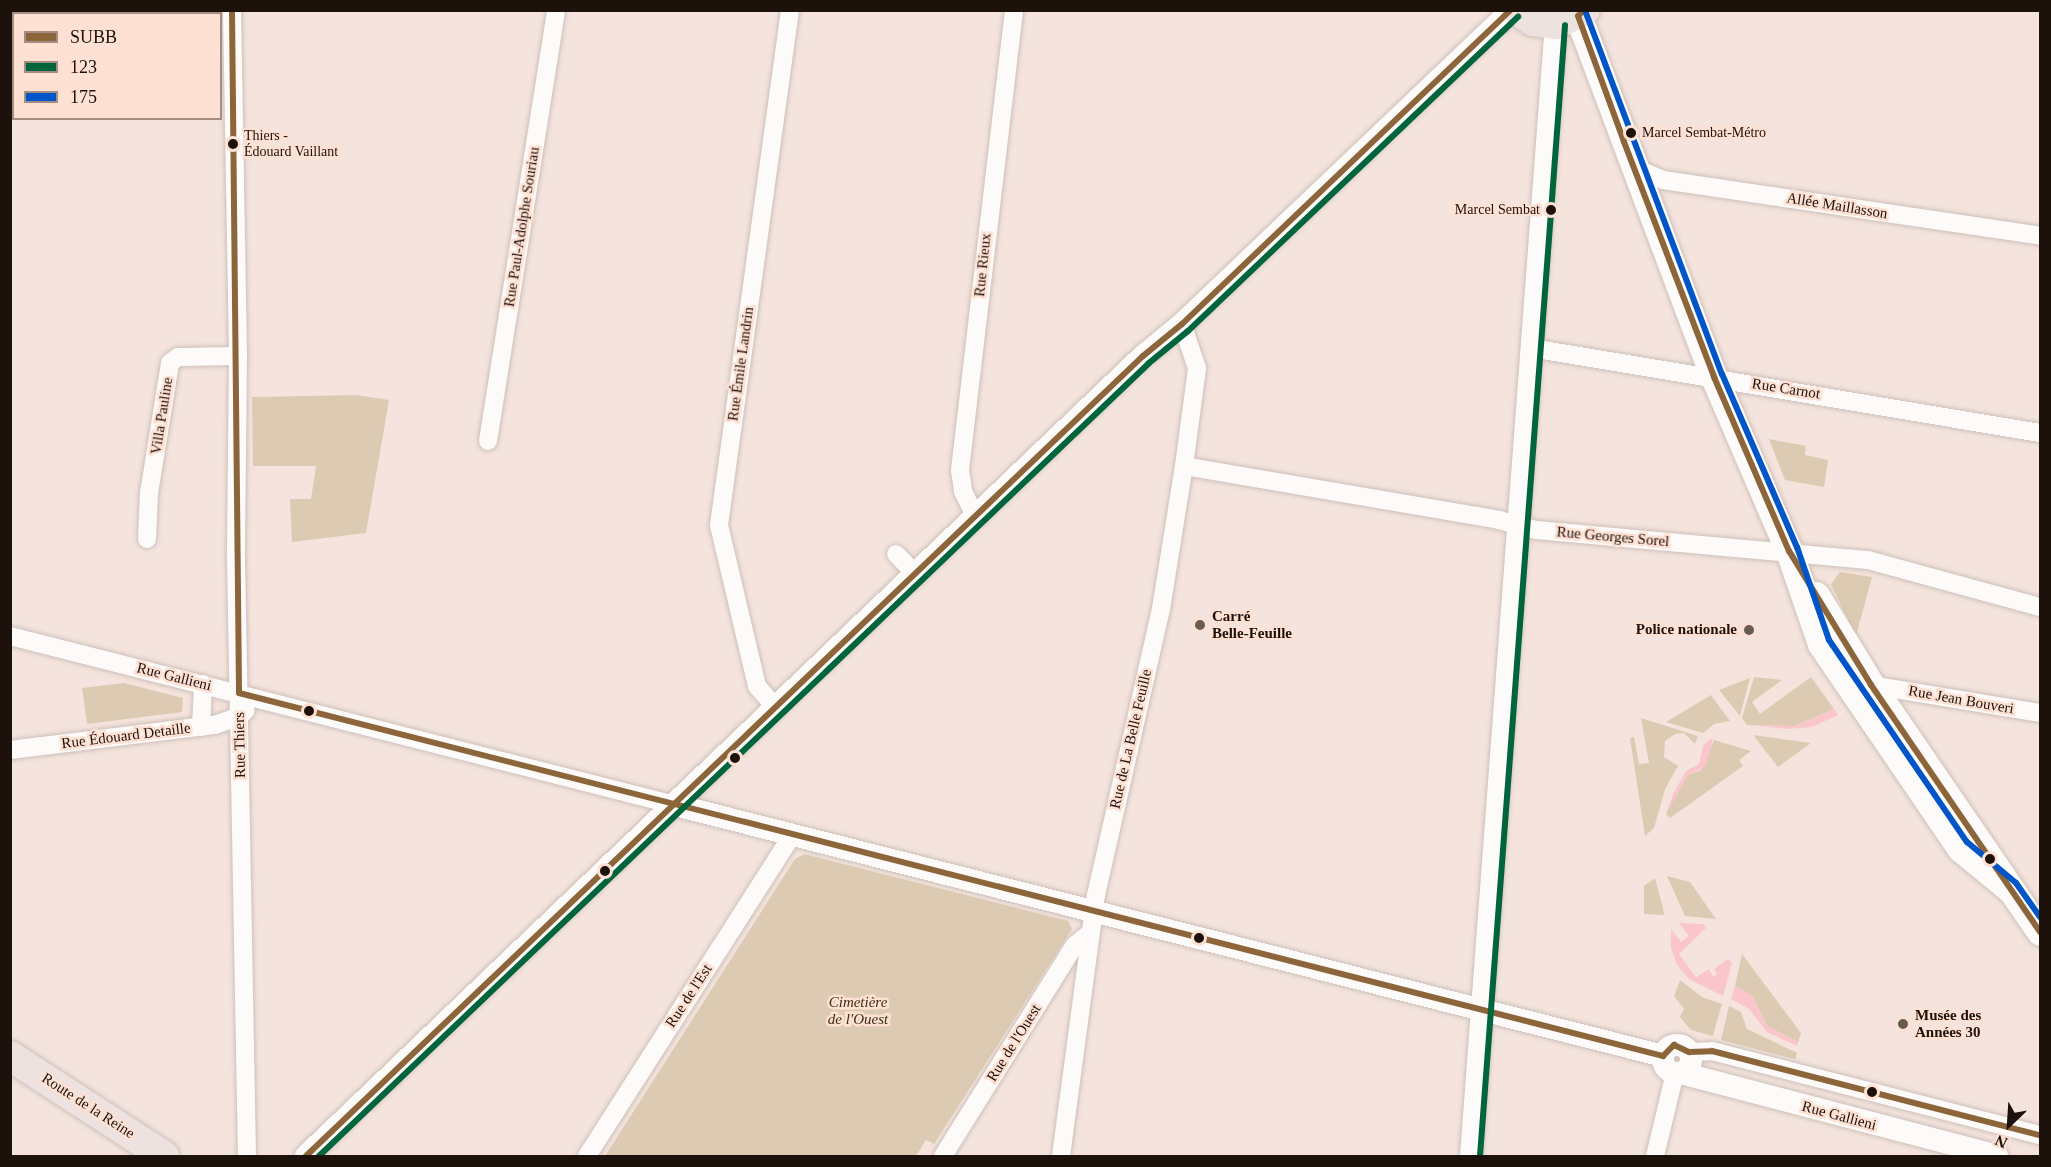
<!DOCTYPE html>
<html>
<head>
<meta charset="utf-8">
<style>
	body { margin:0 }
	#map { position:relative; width:2051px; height:1167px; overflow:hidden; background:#f4e4dd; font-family:"Times New Roman",serif }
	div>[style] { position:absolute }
	.green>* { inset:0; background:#dccab2 }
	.water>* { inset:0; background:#fac6cb }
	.roads { filter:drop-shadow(0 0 2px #cec0ba) drop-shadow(0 0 2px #cec0ba) }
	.minor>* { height:18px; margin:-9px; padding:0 9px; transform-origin:9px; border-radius:9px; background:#fdfbfa }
	.tertiary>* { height:22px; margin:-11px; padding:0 11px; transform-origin:11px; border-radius:11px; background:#fdfbfa }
	.tertiary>.ring { margin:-11px; padding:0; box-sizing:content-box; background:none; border:22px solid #fdfbfa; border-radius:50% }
	.secondary>* { height:27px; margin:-13.5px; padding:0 13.5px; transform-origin:13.5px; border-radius:13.5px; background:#fdfbfa }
	.primary>* { height:30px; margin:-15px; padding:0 15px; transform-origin:15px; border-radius:15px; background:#ede2e0 }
	.bus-1>* { height:6px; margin:-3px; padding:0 3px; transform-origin:3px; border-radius:3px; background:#8d653a }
	.bus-2>* { height:6px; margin:-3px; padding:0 3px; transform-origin:3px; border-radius:3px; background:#00643c }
	.bus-3>* { height:6px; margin:-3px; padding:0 3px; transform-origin:3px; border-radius:3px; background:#0055c8 }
	.dots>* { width:16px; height:16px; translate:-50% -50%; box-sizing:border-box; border:3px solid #fee1d3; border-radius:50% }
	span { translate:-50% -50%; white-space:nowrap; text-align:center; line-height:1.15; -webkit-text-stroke:5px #fee1d3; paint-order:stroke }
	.bus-label { font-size:14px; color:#1d110b }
	.left { translate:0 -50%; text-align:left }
	.right { translate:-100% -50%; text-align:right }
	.street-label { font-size:15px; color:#1d110b }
	.poi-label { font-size:15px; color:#1d110b; font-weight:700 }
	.park-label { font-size:15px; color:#3a2d13; font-style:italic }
	.frame { position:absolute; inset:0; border:12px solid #1d110b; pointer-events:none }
	.legend { position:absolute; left:12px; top:12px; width:210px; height:108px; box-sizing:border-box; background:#fee1d3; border:2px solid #a48e83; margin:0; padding:8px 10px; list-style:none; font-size:18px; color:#1d110b }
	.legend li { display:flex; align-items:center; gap:12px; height:30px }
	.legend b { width:30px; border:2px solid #a48e83 }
	.north { position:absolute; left:1979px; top:1095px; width:60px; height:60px; -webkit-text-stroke:4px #fee1d3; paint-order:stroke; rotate:205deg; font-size:16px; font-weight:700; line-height:24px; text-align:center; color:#1d110b }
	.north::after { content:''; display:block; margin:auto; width:21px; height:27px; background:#1d110b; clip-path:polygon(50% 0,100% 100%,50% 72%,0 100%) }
</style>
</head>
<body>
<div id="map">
	<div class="green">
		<i style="clip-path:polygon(356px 395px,389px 400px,366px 533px,292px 542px,290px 499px,311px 499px,316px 466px,253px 466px,252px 397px)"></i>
		<i style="clip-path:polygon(1769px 439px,1806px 446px,1805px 455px,1828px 460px,1824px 487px,1785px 480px)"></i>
		<i style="clip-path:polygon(1840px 572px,1872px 577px,1856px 636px,1831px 584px)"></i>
		<i style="clip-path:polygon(1754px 677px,1782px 680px,1752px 702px,1760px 714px,1811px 677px,1834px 709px,1795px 726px,1747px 725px,1742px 718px)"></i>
		<i style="clip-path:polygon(1750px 678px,1740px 716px,1719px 690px)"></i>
		<i style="clip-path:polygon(124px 683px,183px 698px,182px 712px,87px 724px,82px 688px)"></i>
		<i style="clip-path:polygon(1711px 695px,1730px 721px,1714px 724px,1703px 733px,1666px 722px)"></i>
		<i style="clip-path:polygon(1641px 718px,1698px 736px,1695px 744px,1684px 733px,1675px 734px,1665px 741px,1664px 757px,1678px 766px,1665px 789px,1654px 828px,1645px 836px,1630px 738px,1634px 737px,1639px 764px,1649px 763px)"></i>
		<i style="clip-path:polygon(1753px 735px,1811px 743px,1778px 767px)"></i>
		<i style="clip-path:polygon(1714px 740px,1751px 751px,1739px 760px,1743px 766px,1670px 818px,1666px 814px,1676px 794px,1688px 775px,1701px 770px)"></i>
		<i style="clip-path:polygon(804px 854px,1068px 921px,1072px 929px,934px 1144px,926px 1140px,916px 1156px,605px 1156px,795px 859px)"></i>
		<i style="clip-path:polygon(1667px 876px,1690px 882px,1716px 919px,1685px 916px)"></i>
		<i style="clip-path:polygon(1655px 878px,1663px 908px,1664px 915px,1644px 914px,1644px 886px)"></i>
		<i style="clip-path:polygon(1742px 954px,1801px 1033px,1798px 1042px,1767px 1026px,1753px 997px,1735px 986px)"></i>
		<i style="clip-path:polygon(1680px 980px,1702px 997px,1722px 1004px,1713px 1036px,1691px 1030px,1680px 1017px,1684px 1009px,1674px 996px)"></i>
		<i style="clip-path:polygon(1729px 1006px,1741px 1012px,1747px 1029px,1797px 1053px,1795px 1059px,1721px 1040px)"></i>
	</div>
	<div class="water">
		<i style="clip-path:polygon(1834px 709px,1838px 715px,1812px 727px,1787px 729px,1747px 725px,1795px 726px)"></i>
		<i style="clip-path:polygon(1710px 739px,1713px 739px,1705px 767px,1688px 775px,1666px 814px,1674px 792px,1686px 771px,1699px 764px,1703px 746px)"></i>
		<i style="clip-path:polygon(1679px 923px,1703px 924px,1706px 928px,1679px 954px,1696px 977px,1709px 969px,1713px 977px,1717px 974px,1714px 969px,1728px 959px,1732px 963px,1723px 996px,1689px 979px,1677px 965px,1671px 948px,1671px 929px,1681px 942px,1689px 936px)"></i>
		<i style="clip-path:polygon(1735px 986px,1753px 997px,1767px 1026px,1798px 1042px,1797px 1046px,1767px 1032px,1749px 1009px,1731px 999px)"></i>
	</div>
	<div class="roads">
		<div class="minor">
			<i style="left:232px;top:10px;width:346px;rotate:89deg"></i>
			<i style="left:238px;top:356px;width:202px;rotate:90.6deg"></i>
			<i style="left:236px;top:558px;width:598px;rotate:88.95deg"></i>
			<i style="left:10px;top:84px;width:4px;rotate:-14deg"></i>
			<i style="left:1635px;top:168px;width:30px;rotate:23deg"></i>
			<i style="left:1663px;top:180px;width:381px;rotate:8.4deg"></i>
			<i style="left:1531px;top:348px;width:516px;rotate:9.48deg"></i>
			<i style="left:488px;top:441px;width:433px;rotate:-81deg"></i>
			<i style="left:1184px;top:466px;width:320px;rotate:9.7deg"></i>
			<i style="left:1499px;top:520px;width:39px;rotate:15deg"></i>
			<i style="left:1537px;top:530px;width:332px;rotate:5.2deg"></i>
			<i style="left:1868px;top:560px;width:178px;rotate:15.3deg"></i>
			<i style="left:976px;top:518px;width:30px;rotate:-116deg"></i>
			<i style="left:963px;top:491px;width:21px;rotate:-98deg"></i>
			<i style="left:960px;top:470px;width:463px;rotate:-83.3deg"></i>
			<i style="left:147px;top:539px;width:46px;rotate:-87.5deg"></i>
			<i style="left:149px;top:493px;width:132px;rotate:-80.8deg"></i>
			<i style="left:170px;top:363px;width:10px;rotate:-37deg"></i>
			<i style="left:178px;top:357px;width:60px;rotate:-1deg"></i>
			<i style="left:896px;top:554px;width:30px;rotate:46deg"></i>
			<i style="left:10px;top:636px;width:686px;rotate:14.26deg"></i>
			<i style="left:1865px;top:684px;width:177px;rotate:9.4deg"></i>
			<i style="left:776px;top:708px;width:29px;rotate:-131deg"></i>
			<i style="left:757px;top:686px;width:165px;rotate:-103.3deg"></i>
			<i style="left:719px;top:525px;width:520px;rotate:-82.15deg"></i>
			<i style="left:201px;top:727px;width:43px;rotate:-87.3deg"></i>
			<i style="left:10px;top:750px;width:207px;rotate:-7deg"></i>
			<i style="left:215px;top:725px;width:27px;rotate:-20deg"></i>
			<i style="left:240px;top:716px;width:8px;rotate:-45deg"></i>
			<i style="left:1689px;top:1052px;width:23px;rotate:-2deg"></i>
			<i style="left:1712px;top:1051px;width:339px;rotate:14.4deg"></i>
			<i style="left:587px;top:1156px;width:381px;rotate:-57.4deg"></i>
			<i style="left:943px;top:1156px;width:249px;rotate:-58deg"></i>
			<i style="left:1075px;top:945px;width:19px;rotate:-39deg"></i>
			<i style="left:1061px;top:1156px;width:263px;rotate:-82.4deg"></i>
			<i style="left:1096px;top:895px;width:293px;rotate:-77.2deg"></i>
			<i style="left:1161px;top:609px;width:145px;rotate:-80.9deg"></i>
			<i style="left:1184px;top:466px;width:99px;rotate:-82.4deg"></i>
			<i style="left:1197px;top:368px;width:46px;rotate:-108.8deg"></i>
			<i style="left:1655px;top:1156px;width:85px;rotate:-76.5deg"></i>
		</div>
		<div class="tertiary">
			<i style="left:675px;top:805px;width:1019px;rotate:14.25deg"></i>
			<i class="ring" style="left:1663px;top:1045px;width:6px;height:6px"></i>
			<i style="left:1681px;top:1073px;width:327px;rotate:14.7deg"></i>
			<i style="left:306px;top:1156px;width:1158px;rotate:-43.71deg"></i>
			<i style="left:1143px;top:356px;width:50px;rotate:-39.4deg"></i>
			<i style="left:1182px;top:324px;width:456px;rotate:-43.6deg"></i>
			<i style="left:1471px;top:1156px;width:1135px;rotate:-85.71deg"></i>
		</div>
		<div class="secondary">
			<i style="left:1578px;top:16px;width:386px;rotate:69.4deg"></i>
			<i style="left:1714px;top:377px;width:189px;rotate:66.7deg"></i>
			<i style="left:1789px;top:551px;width:98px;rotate:71deg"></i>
			<i style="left:1821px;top:644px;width:247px;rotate:55.7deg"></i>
			<i style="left:1960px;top:848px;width:65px;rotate:39.4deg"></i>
			<i style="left:1816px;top:595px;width:105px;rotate:58.6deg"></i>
			<i style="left:1871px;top:685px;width:299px;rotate:55.6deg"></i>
		</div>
		<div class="primary">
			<i style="left:1517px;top:10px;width:19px;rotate:35deg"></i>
			<i style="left:1533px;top:21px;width:23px;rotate:7deg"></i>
			<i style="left:1556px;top:24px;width:32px;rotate:-26deg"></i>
			<i style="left:10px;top:1056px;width:184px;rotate:33deg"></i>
		</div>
	</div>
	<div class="bus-1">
		<i style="left:232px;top:10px;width:683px;rotate:89.41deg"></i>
		<i style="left:239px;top:693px;width:1470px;rotate:14.3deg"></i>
		<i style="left:1663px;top:1056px;width:16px;rotate:-45deg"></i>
		<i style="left:1674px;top:1045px;width:17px;rotate:25deg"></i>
		<i style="left:1689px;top:1052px;width:23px;rotate:-2deg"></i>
		<i style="left:1712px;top:1051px;width:339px;rotate:14.4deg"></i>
		<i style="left:1584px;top:10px;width:8px;rotate:135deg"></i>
		<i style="left:1578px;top:16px;width:134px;rotate:69.9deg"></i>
		<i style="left:1624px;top:142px;width:252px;rotate:69deg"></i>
		<i style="left:1714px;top:377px;width:189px;rotate:66.7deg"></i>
		<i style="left:1789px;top:551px;width:157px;rotate:58.5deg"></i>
		<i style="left:1871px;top:685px;width:299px;rotate:55.6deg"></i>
		<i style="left:306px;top:1156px;width:1158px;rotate:-43.71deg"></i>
		<i style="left:1143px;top:356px;width:50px;rotate:-39.4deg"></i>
		<i style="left:1182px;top:324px;width:455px;rotate:-43.7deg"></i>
	</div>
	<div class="bus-2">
		<i style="left:319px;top:1156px;width:1148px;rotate:-43.69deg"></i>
		<i style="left:1149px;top:363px;width:50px;rotate:-39.4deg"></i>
		<i style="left:1188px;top:331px;width:456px;rotate:-43.6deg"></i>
		<i style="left:1480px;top:1156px;width:1134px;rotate:-85.7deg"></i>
	</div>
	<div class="bus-3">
		<i style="left:1586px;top:13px;width:386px;rotate:69.4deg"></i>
		<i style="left:1722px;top:374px;width:189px;rotate:66.6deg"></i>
		<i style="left:1797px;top:547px;width:98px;rotate:71deg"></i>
		<i style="left:1829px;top:640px;width:245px;rotate:55.7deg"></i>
		<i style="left:1967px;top:842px;width:64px;rotate:39.9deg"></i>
		<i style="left:2016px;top:883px;width:42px;rotate:54.8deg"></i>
	</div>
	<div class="dots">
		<i style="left:1631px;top:133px;background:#1d110b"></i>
		<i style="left:233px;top:144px;background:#1d110b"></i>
		<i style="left:1551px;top:210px;background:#1d110b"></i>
		<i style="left:1200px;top:625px;background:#685b54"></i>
		<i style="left:1749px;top:630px;background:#685b54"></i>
		<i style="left:309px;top:711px;background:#1d110b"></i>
		<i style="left:735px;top:758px;background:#1d110b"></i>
		<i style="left:1990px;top:859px;background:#1d110b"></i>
		<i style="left:605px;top:871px;background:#1d110b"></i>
		<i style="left:1199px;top:938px;background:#1d110b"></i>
		<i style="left:1903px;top:1024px;background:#685b54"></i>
		<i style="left:1872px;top:1092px;background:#1d110b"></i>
	</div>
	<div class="bus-label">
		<span class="left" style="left:1642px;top:133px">Marcel Sembat-Métro</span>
		<span class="left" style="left:244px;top:144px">Thiers -<br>Édouard Vaillant</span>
		<span class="right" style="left:1540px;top:210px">Marcel Sembat</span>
	</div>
	<div class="street-label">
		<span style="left:1837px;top:206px;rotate:9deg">Allée Maillasson</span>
		<span style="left:522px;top:227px;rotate:-81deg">Rue Paul-Adolphe Souriau</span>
		<span style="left:983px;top:265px;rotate:-84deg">Rue Rieux</span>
		<span style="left:741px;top:364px;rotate:-82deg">Rue Émile Landrin</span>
		<span style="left:1786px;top:389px;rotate:9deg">Rue Carnot</span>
		<span style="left:162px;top:416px;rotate:-81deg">Villa Pauline</span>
		<span style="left:1613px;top:537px;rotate:5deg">Rue Georges Sorel</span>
		<span style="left:174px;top:677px;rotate:14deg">Rue Gallieni</span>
		<span style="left:1961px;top:700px;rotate:10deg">Rue Jean Bouveri</span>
		<span style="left:126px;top:736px;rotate:-7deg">Rue Édouard Detaille</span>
		<span style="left:1131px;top:739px;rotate:-77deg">Rue de La Belle Feuille</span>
		<span style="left:240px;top:745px;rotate:-91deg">Rue Thiers</span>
		<span style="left:689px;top:996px;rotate:-57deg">Rue de l'Est</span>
		<span style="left:1014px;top:1043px;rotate:-58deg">Rue de l'Ouest</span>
		<span style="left:88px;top:1106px;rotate:33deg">Route de la Reine</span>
		<span style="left:1839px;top:1116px;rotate:15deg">Rue Gallieni</span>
	</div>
	<div class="poi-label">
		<span class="left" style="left:1212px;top:625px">Carré<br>Belle-Feuille</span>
		<span class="right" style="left:1737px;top:630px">Police nationale</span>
		<span class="left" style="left:1915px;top:1024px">Musée des<br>Années 30</span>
	</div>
	<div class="park-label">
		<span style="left:858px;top:1011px">Cimetière<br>de l'Ouest</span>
	</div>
	<div class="frame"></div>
	<ul class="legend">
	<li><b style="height:8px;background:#8d653a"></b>SUBB</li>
	<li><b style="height:8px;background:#00643c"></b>123</li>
	<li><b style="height:8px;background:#0055c8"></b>175</li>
	</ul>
	<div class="north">N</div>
</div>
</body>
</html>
